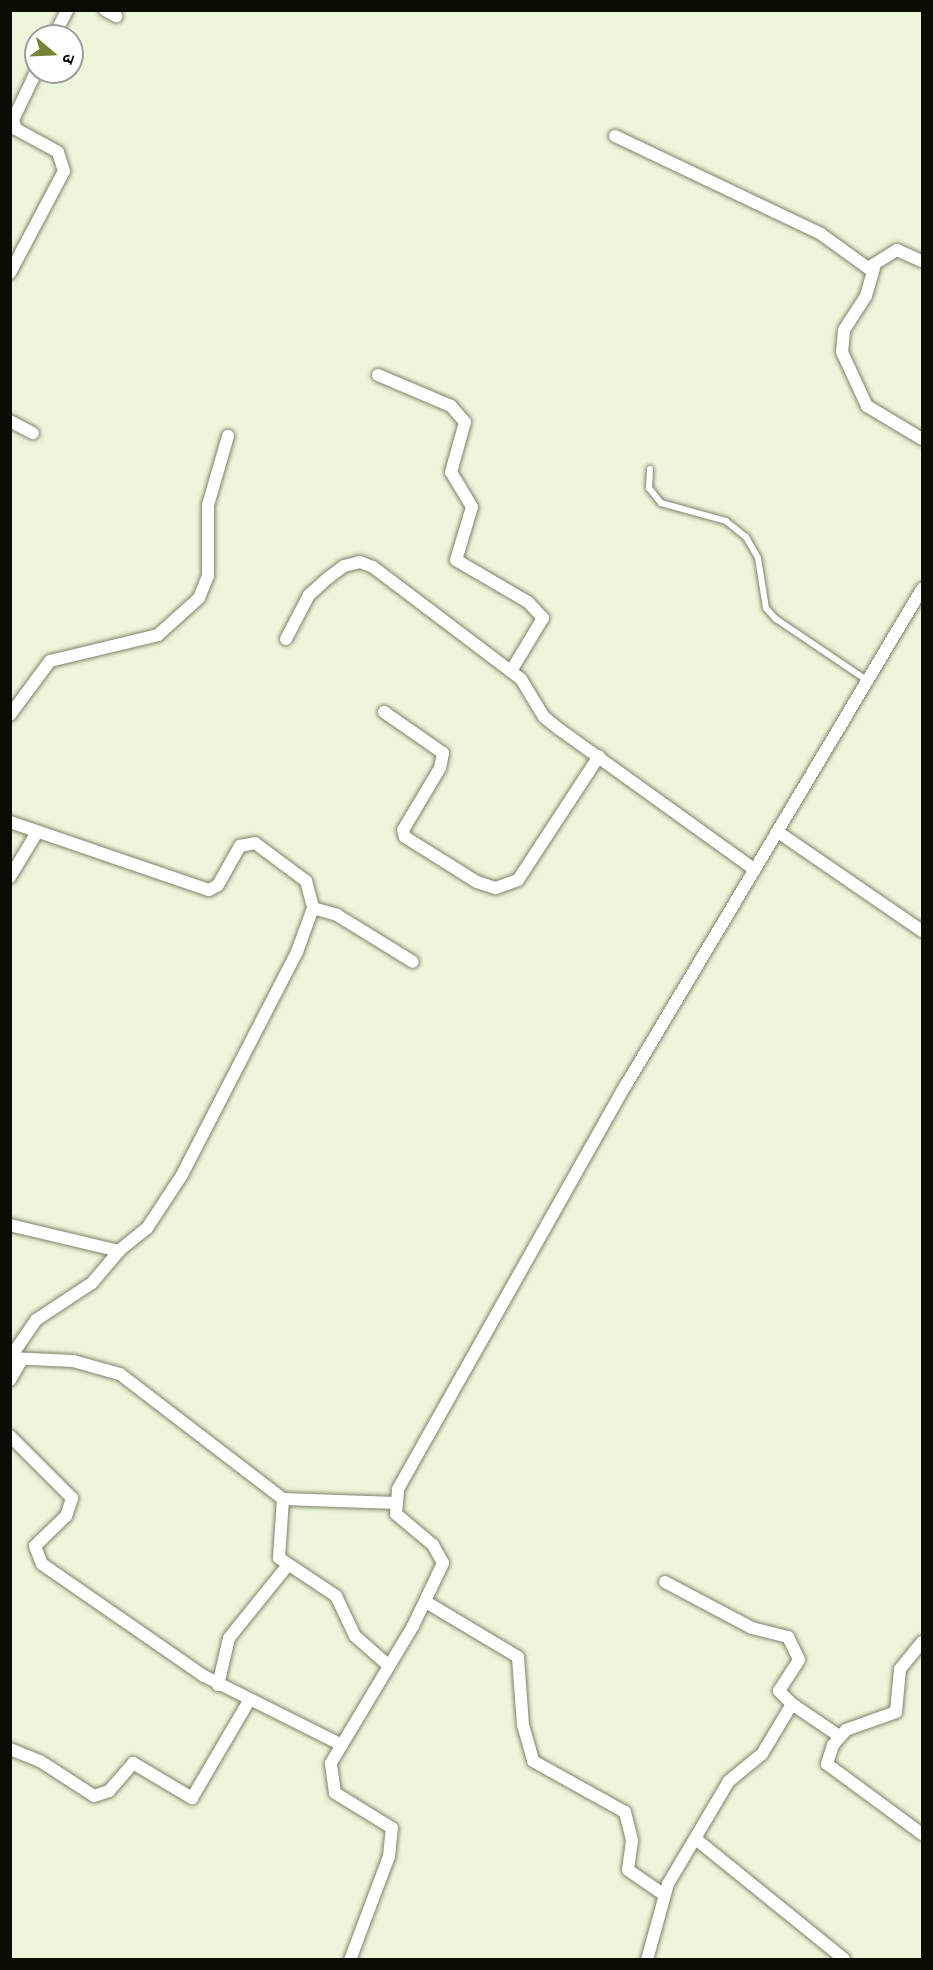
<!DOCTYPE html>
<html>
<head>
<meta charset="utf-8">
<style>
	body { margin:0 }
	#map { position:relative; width:933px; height:1970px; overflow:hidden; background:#eef6da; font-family:"PT Sans","Noto Sans Devanagari",sans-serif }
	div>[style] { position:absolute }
	.roads { filter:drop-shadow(0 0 2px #7d836a) drop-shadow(0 0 2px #7d836a) }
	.service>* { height:6px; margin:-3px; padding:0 3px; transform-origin:3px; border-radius:3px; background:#fff }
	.minor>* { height:12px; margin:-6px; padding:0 6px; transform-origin:6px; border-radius:6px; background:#fff }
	span { translate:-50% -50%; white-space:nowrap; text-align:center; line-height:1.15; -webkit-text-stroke:6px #fff; paint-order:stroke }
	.frame { position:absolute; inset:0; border:12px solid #0b0d05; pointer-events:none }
	.north { position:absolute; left:24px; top:24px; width:60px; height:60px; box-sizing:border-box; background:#fff; border:2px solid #9d9e9b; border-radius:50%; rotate:109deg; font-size:16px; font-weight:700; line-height:24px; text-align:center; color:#0b0d05 }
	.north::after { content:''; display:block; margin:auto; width:21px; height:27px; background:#758433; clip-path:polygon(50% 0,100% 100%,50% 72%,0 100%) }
</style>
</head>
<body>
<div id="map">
	<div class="roads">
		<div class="service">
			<i style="left:650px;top:469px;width:19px;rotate:93deg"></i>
			<i style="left:649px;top:488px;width:19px;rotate:51deg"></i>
			<i style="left:661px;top:503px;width:67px;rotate:15.5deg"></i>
			<i style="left:726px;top:521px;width:26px;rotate:39deg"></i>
			<i style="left:746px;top:537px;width:24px;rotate:60deg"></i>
			<i style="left:758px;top:558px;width:51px;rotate:80.9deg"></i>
			<i style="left:766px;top:608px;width:15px;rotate:48deg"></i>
			<i style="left:776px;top:619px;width:111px;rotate:34deg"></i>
		</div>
		<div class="minor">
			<i style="left:105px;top:10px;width:13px;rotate:29deg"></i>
			<i style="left:54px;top:36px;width:29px;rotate:-63deg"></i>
			<i style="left:615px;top:136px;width:228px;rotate:25.4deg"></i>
			<i style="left:821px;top:234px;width:58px;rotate:35.9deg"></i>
			<i style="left:868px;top:268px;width:34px;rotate:-32deg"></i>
			<i style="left:897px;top:250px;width:27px;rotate:24deg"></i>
			<i style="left:874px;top:268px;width:29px;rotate:106deg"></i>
			<i style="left:866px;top:296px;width:40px;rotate:122.9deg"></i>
			<i style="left:844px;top:330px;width:22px;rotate:95deg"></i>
			<i style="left:842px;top:352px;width:60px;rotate:65.2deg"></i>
			<i style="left:867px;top:406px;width:64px;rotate:31deg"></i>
			<i style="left:10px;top:273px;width:115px;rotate:-62.1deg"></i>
			<i style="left:64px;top:171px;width:20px;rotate:-108deg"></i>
			<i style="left:58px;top:152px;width:48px;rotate:-151.3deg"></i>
			<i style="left:16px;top:129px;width:9px;rotate:-108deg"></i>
			<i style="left:13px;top:120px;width:53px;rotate:-64.4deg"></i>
			<i style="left:378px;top:375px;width:79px;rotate:23deg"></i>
			<i style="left:451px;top:406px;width:21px;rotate:49deg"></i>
			<i style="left:465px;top:422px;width:52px;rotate:105.6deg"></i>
			<i style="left:451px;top:472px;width:41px;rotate:59deg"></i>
			<i style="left:472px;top:507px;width:55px;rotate:106.8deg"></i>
			<i style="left:456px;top:560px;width:83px;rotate:30.3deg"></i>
			<i style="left:528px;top:602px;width:22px;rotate:47deg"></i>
			<i style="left:543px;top:618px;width:62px;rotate:121.1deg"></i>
			<i style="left:10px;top:421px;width:26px;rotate:28deg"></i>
			<i style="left:286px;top:639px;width:50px;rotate:-62.4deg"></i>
			<i style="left:309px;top:595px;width:25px;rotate:-42deg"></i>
			<i style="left:328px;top:578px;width:20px;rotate:-37deg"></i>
			<i style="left:344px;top:566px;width:16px;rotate:-14deg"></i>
			<i style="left:360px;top:562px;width:14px;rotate:21deg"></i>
			<i style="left:373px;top:567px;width:186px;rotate:37.1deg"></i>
			<i style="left:521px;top:679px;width:44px;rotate:58.8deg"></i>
			<i style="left:544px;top:717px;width:19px;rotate:39deg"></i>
			<i style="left:559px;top:729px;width:241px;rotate:35.7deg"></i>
			<i style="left:384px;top:712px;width:72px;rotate:34.8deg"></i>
			<i style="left:443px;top:753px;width:15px;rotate:101deg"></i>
			<i style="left:440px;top:768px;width:72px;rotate:120.8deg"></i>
			<i style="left:403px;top:830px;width:7px;rotate:74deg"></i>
			<i style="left:405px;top:837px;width:85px;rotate:32deg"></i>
			<i style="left:477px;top:882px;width:20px;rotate:18deg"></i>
			<i style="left:496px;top:888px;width:23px;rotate:-20deg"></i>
			<i style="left:518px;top:880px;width:148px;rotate:-56.8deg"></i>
			<i style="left:10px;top:715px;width:67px;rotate:-53.5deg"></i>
			<i style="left:50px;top:661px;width:111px;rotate:-13.5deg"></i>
			<i style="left:158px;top:635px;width:55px;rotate:-42.1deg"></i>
			<i style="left:199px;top:598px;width:24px;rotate:-68deg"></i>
			<i style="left:208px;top:576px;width:71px;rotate:-90deg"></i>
			<i style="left:208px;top:505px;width:72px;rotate:-73.8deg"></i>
			<i style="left:10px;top:822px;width:210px;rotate:18.9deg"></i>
			<i style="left:209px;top:890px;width:10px;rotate:-29deg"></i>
			<i style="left:218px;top:885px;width:45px;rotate:-60.6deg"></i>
			<i style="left:240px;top:846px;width:15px;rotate:-11deg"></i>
			<i style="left:255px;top:843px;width:64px;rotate:36.7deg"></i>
			<i style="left:306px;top:881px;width:28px;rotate:75deg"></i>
			<i style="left:313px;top:908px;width:47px;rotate:110deg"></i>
			<i style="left:297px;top:952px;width:251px;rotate:117.3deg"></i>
			<i style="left:182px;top:1175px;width:64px;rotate:123.4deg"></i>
			<i style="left:147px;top:1228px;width:36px;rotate:141deg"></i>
			<i style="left:119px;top:1251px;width:112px;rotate:-166.6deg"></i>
			<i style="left:778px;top:832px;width:175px;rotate:34.5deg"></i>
			<i style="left:10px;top:877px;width:50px;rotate:-58.8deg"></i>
			<i style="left:313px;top:908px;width:25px;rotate:16deg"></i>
			<i style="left:337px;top:915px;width:89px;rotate:31.7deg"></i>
			<i style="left:10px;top:1358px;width:63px;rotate:2.7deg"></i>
			<i style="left:73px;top:1361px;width:49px;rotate:15.5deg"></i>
			<i style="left:120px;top:1374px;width:205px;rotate:37.5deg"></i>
			<i style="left:283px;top:1499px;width:113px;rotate:2deg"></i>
			<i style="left:10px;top:1358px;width:46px;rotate:-55.6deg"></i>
			<i style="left:36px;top:1320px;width:67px;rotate:-33.5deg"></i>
			<i style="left:92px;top:1283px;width:42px;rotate:-49.8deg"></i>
			<i style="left:10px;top:1380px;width:24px;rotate:-60deg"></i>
			<i style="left:10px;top:1436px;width:88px;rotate:45deg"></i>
			<i style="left:72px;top:1498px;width:19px;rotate:108deg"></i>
			<i style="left:66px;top:1516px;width:43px;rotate:135.9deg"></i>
			<i style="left:35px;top:1546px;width:19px;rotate:69deg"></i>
			<i style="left:42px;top:1564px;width:197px;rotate:34.7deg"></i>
			<i style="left:204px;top:1676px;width:154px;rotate:26.6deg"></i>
			<i style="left:283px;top:1499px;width:59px;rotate:93.9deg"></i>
			<i style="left:279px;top:1558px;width:69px;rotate:33.7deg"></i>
			<i style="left:336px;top:1596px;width:44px;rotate:64.6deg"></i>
			<i style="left:355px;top:1636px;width:45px;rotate:41.4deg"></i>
			<i style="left:665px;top:1582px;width:98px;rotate:27.9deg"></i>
			<i style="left:752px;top:1628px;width:37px;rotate:14deg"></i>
			<i style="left:788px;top:1637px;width:25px;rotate:64deg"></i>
			<i style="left:799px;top:1660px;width:37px;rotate:123deg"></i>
			<i style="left:779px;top:1691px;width:18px;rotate:45deg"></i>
			<i style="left:426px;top:1602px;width:107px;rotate:30.9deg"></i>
			<i style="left:518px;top:1657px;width:68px;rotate:85.8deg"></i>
			<i style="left:523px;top:1725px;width:37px;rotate:74deg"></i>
			<i style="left:533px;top:1761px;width:105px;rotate:29deg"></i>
			<i style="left:625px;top:1812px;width:30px;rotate:76deg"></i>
			<i style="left:632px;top:1841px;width:29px;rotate:98deg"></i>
			<i style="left:628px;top:1870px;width:42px;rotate:34.4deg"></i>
			<i style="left:922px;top:1642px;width:35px;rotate:129deg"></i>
			<i style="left:900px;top:1669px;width:43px;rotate:95.3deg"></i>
			<i style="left:896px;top:1712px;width:53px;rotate:160.2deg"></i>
			<i style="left:846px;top:1730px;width:20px;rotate:131deg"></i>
			<i style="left:833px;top:1745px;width:20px;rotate:108deg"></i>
			<i style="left:827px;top:1764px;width:118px;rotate:36.4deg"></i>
			<i style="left:218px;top:1685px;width:48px;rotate:-76.8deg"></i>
			<i style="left:229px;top:1638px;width:92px;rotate:-51.1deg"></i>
			<i style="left:10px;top:1749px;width:32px;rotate:22deg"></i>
			<i style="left:40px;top:1761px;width:64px;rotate:32.9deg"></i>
			<i style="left:94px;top:1796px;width:16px;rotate:-18deg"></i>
			<i style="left:109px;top:1791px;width:37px;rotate:-49deg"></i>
			<i style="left:133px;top:1763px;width:69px;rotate:30.7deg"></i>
			<i style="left:192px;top:1798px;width:113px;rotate:-59.6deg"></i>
			<i style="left:697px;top:1840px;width:189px;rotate:39deg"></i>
			<i style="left:350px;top:1960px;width:111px;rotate:-69.4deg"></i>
			<i style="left:389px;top:1856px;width:28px;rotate:-84deg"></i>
			<i style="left:392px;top:1828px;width:67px;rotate:-148.4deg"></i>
			<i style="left:335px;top:1793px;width:30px;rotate:-98deg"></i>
			<i style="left:331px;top:1763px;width:160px;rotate:-59.1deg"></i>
			<i style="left:413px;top:1626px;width:70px;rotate:-64.5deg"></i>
			<i style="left:443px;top:1563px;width:21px;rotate:-119deg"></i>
			<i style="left:433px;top:1545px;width:48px;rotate:-140deg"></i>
			<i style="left:396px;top:1514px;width:25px;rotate:-85deg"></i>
			<i style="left:398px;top:1489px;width:464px;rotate:-60.6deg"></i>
			<i style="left:626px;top:1085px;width:578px;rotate:-59.17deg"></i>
			<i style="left:647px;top:1960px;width:79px;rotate:-74.6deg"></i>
			<i style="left:668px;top:1884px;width:120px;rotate:-59.4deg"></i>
			<i style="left:729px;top:1781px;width:43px;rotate:-39.3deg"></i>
			<i style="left:762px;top:1754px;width:58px;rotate:-59deg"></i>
			<i style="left:792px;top:1704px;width:57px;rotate:34.2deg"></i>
		</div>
	</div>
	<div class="frame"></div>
	<div class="north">उ</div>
</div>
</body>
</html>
